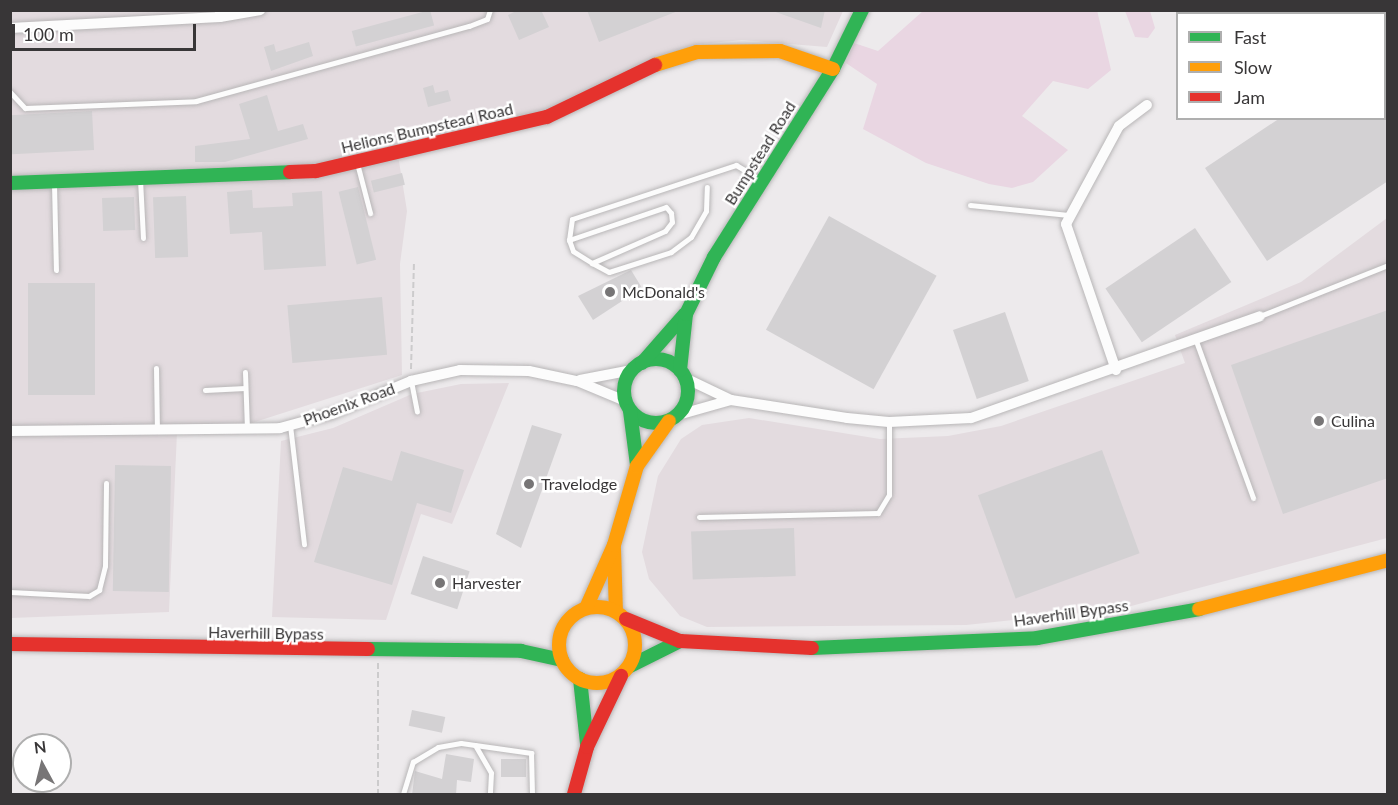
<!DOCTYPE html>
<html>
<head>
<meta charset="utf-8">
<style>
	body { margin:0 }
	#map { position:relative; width:1398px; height:805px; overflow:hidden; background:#edeaec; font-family:Lato,sans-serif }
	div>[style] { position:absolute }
	.built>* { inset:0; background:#e3dbdf }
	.green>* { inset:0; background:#e9d6e2 }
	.building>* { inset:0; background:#d3d1d3; transform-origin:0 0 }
	.path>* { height:2px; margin-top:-1px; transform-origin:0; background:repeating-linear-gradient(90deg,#cccbcc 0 6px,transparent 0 9px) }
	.roads { filter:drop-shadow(0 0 2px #b8b6b7) drop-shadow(0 0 2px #b8b6b7) }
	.lane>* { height:5px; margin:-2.5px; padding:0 2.5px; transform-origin:2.5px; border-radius:2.5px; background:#fcfcfc }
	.street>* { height:10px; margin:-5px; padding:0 5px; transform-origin:5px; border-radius:5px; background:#fcfcfc }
	.fast>* { height:14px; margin:-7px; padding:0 7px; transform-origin:7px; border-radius:7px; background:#30b455 }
	.fast>.ring { margin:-7px; padding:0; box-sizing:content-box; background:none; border:14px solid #30b455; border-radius:50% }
	.slow>* { height:14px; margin:-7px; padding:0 7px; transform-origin:7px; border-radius:7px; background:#ff9f0a }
	.slow>.ring { margin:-7px; padding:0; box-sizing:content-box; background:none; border:14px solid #ff9f0a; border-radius:50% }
	.jam>* { height:14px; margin:-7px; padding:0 7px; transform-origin:7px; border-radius:7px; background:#e5322d }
	.dots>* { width:16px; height:16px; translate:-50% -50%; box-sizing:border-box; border:3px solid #fff; border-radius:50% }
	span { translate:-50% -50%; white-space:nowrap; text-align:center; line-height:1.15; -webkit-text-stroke:5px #fff; paint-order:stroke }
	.street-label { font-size:16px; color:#383637 }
	.poi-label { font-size:16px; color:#383637 }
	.left { translate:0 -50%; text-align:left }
	.frame { position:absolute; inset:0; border:12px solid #383637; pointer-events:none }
	.legend { position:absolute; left:1176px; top:12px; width:210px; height:108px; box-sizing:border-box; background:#fff; border:2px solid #afafaf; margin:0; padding:8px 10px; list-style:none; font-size:18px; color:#383637 }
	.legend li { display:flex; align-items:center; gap:12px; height:30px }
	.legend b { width:30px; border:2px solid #afafaf }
	.north { position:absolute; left:12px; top:733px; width:60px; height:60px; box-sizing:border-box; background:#fff; border:2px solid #afafaf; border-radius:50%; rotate:353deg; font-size:16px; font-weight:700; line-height:24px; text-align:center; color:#383637 }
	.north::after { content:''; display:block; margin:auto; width:21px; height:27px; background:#777576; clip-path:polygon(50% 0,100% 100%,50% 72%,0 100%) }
	.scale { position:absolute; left:12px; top:24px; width:184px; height:27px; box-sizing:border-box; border:3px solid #383637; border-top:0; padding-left:8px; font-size:18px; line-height:21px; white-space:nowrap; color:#383637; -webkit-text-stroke:4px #fff; paint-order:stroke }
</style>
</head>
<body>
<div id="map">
	<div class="built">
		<i style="clip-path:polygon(10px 11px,843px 11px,827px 47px,742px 40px,700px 44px,547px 117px,397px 149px,407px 211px,400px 264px,402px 375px,227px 431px,177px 432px,169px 612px,11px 618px)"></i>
		<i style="clip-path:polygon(1387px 218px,1387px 538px,1120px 609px,966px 625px,707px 627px,680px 616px,649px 579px,642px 552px,658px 476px,681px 439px,702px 425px,749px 418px,880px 439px,948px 436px,1001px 426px,1185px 363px,1175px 335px,1301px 282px)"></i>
		<i style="clip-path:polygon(509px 383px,452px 524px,421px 514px,386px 620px,272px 617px,281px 441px,333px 428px,412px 394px,461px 384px)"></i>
	</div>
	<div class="green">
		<i style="clip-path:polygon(1097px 10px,1111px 70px,1088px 89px,1053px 81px,1022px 116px,1068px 150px,1033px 182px,1012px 188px,989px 184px,926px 163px,863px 129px,877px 84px,846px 63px,854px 43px,878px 51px,923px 11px)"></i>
		<i style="clip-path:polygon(1125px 11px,1150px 11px,1155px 28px,1148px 38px,1135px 37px)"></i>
	</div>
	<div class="building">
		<i style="left:430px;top:10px;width:16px;height:81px;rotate:75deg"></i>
		<i style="clip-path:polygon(518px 10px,541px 10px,549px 27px,519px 40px,508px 15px)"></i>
		<i style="clip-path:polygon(587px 10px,678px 10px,678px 11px,599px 42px)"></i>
		<i style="clip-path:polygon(770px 10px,825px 10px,821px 28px)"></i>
		<i style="clip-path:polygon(309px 42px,313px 56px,271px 71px,264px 47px,274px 44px,276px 52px)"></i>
		<i style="clip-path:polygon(433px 85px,435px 93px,448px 90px,451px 101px,428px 107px,423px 88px)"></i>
		<i style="clip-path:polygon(267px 95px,278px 131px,303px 124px,308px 139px,225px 162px,195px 162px,195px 146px,250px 139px,239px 104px)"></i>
		<i style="left:92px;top:111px;width:39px;height:82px;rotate:87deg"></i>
		<i style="clip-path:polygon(1280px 118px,1388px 118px,1388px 181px,1267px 261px,1205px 168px)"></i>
		<i style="left:402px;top:173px;width:12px;height:32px;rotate:76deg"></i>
		<i style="left:358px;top:187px;width:75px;height:20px;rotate:76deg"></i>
		<i style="clip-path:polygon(252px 190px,253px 208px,293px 206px,292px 193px,322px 191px,326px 266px,264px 270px,262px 232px,230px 234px,227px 192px)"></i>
		<i style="left:186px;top:196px;width:61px;height:33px;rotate:88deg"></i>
		<i style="left:134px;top:197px;width:33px;height:32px;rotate:88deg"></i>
		<i style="left:829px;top:216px;width:123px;height:130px;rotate:29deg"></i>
		<i style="left:1195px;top:228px;width:65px;height:108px;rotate:56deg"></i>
		<i style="clip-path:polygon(631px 270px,642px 288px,593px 320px,578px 296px)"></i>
		<i style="left:28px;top:283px;width:67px;height:112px"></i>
		<i style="left:382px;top:297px;width:58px;height:95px;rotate:85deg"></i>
		<i style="clip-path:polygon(1388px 310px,1388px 478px,1283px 514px,1231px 365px)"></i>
		<i style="left:1005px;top:312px;width:73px;height:55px;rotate:71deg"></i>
		<i style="clip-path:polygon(532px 425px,562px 434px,521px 548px,496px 534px)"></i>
		<i style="left:1102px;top:450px;width:110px;height:132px;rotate:70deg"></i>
		<i style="clip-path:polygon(401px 451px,464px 470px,451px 513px,417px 503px,392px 585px,314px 562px,343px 467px,392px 481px)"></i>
		<i style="left:115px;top:465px;width:56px;height:126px;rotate:1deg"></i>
		<i style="left:794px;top:528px;width:48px;height:103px;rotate:88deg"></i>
		<i style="left:423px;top:556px;width:49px;height:40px;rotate:18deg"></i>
		<i style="left:412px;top:710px;width:34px;height:16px;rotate:12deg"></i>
		<i style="clip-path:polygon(446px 754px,474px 759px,471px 782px,457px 780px,456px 795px,412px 795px,415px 771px,442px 779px)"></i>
		<i style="left:501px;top:759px;width:25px;height:18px"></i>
	</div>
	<div class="path">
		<i style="left:411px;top:369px;width:108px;rotate:-88.4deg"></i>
		<i style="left:378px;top:663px;width:131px;rotate:90deg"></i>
	</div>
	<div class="roads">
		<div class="lane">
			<i style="left:10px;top:92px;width:22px;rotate:47deg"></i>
			<i style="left:25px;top:108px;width:171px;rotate:-2.3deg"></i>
			<i style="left:196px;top:101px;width:283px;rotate:-15.4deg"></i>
			<i style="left:469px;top:26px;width:19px;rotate:-21deg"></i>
			<i style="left:487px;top:19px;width:9px;rotate:-72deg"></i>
			<i style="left:357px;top:163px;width:52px;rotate:75.4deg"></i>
			<i style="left:140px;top:179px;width:59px;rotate:87.1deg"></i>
			<i style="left:54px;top:184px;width:86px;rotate:88.7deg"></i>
			<i style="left:970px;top:205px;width:99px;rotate:5.8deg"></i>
			<i style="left:569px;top:240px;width:102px;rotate:-18.8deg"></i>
			<i style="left:666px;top:207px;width:8px;rotate:50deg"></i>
			<i style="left:671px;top:213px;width:9px;rotate:84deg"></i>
			<i style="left:672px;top:222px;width:11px;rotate:128deg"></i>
			<i style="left:665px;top:231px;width:80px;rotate:156.3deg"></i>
			<i style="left:592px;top:263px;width:22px;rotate:-148deg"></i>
			<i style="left:573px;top:251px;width:12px;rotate:-110deg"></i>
			<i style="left:569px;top:240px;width:21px;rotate:-82deg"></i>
			<i style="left:572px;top:219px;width:173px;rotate:-18.2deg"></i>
			<i style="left:736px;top:165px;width:29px;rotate:31deg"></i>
			<i style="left:592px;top:263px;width:19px;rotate:28deg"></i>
			<i style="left:609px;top:272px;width:65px;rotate:-17.9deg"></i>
			<i style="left:671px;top:252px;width:25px;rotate:-37deg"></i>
			<i style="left:691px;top:237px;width:30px;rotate:-60deg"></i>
			<i style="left:706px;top:211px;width:24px;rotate:-88deg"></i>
			<i style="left:1260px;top:316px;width:138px;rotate:-21.7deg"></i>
			<i style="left:1196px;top:341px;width:167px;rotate:70deg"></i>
			<i style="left:156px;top:368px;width:62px;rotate:89.1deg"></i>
			<i style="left:245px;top:372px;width:56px;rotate:88deg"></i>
			<i style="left:411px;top:381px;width:31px;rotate:79deg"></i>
			<i style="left:205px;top:390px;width:40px;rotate:-2.9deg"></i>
			<i style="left:290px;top:425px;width:120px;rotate:83.3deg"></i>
			<i style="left:699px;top:517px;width:179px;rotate:-1.3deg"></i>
			<i style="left:878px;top:513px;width:21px;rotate:-59deg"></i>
			<i style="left:889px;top:495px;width:73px;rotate:-90deg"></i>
			<i style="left:10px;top:592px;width:79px;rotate:2.9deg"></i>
			<i style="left:89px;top:596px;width:12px;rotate:-31deg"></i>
			<i style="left:99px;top:590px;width:25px;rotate:-76deg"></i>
			<i style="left:105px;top:566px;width:83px;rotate:-89.3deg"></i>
			<i style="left:475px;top:745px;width:57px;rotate:8.1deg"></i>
			<i style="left:531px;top:753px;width:41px;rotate:88.6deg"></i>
			<i style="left:403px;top:794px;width:34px;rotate:-73deg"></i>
			<i style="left:413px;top:762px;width:29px;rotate:-31deg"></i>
			<i style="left:438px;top:747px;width:23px;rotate:-10deg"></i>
			<i style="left:461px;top:743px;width:14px;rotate:8deg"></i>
			<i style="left:475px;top:745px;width:32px;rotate:60deg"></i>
			<i style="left:491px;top:773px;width:21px;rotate:93deg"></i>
		</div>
		<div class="street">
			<i style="left:220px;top:17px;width:41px;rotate:-9.9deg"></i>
			<i style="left:10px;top:28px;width:210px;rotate:-3deg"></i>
			<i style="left:220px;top:17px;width:7px;rotate:-90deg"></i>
			<i style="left:1116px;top:370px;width:154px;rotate:-108.9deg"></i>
			<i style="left:1066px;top:224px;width:111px;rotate:-61.6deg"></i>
			<i style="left:1119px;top:126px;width:35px;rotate:-37deg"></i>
			<i style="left:685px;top:378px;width:51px;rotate:25.6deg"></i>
			<i style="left:731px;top:400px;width:117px;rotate:8.8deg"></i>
			<i style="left:847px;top:418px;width:42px;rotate:5.4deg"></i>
			<i style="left:889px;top:422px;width:82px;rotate:-2.8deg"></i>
			<i style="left:971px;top:418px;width:306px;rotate:-19.4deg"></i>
			<i style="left:580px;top:380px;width:53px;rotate:-10.9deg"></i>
			<i style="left:678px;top:415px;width:55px;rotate:-15.8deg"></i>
			<i style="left:10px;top:431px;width:270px;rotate:-0.6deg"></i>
			<i style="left:280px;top:428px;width:54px;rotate:-15.1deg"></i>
			<i style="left:332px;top:414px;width:86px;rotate:-22.7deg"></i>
			<i style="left:411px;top:381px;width:50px;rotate:-12.7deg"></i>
			<i style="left:460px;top:370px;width:69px;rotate:0.8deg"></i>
			<i style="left:529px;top:371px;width:49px;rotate:11.8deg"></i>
			<i style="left:577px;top:381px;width:52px;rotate:22.6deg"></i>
		</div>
		<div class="fast">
			<i style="left:10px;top:183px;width:280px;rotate:-2.2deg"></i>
			<i class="ring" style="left:624px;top:359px;width:50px;height:50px"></i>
			<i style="left:642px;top:363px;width:65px;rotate:-48.7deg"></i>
			<i style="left:680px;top:370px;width:56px;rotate:-83.9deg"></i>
			<i style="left:686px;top:314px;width:64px;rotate:-63.8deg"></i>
			<i style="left:714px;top:257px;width:222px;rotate:-57.7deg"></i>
			<i style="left:833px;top:69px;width:66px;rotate:-63.8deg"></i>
			<i style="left:630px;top:411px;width:54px;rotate:82.6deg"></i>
			<i style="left:812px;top:648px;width:225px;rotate:-2.5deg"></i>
			<i style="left:1037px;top:638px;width:165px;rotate:-10.1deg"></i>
			<i style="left:368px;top:649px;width:153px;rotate:0.7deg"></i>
			<i style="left:521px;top:651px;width:42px;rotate:12.4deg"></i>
			<i style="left:630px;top:666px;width:56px;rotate:-26.6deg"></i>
			<i style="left:580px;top:679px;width:64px;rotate:83.8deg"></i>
		</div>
		<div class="slow">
			<i style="left:655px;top:65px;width:44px;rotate:-17.2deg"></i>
			<i style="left:697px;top:52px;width:83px;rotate:-0.7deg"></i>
			<i style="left:780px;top:51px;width:56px;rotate:18.8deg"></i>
			<i style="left:614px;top:549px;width:62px;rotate:88.2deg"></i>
			<i class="ring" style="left:559px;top:607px;width:62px;height:62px"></i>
			<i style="left:586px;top:608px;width:69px;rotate:-66deg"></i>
			<i style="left:614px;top:545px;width:82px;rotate:-73.8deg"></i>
			<i style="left:637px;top:466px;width:55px;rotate:-54.6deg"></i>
			<i style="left:1199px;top:609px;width:195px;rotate:-14.5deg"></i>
		</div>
		<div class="jam">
			<i style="left:290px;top:172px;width:26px;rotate:-2deg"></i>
			<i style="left:316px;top:171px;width:237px;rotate:-13.2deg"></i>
			<i style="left:547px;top:117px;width:120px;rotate:-25.7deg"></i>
			<i style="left:626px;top:619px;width:58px;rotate:22.2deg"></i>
			<i style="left:680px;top:641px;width:132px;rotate:3deg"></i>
			<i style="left:10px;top:644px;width:358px;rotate:0.8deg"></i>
			<i style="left:574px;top:794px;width:49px;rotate:-74.5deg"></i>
			<i style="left:587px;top:747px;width:79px;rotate:-64.4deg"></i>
		</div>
	</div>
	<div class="dots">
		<i style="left:610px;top:292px;background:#777576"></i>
		<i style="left:1319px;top:421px;background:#777576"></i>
		<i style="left:529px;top:484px;background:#777576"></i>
		<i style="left:440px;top:583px;background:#777576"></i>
	</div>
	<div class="street-label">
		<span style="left:427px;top:128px;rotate:-13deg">Helions Bumpstead Road</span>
		<span style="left:760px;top:153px;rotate:-58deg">Bumpstead Road</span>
		<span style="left:349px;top:404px;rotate:-20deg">Phoenix Road</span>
		<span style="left:1071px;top:613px;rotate:-8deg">Haverhill Bypass</span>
		<span style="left:266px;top:633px;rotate:1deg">Haverhill Bypass</span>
	</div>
	<div class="poi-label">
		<span class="left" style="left:622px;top:292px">McDonald's</span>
		<span class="left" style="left:1331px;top:421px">Culina</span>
		<span class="left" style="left:541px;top:484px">Travelodge</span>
		<span class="left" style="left:452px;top:583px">Harvester</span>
	</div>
	<div class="frame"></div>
	<ul class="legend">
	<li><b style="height:8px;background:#30b455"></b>Fast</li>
	<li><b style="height:8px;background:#ff9f0a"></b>Slow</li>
	<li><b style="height:8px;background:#e5322d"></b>Jam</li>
	</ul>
	<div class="north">N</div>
	<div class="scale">100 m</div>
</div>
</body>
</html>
